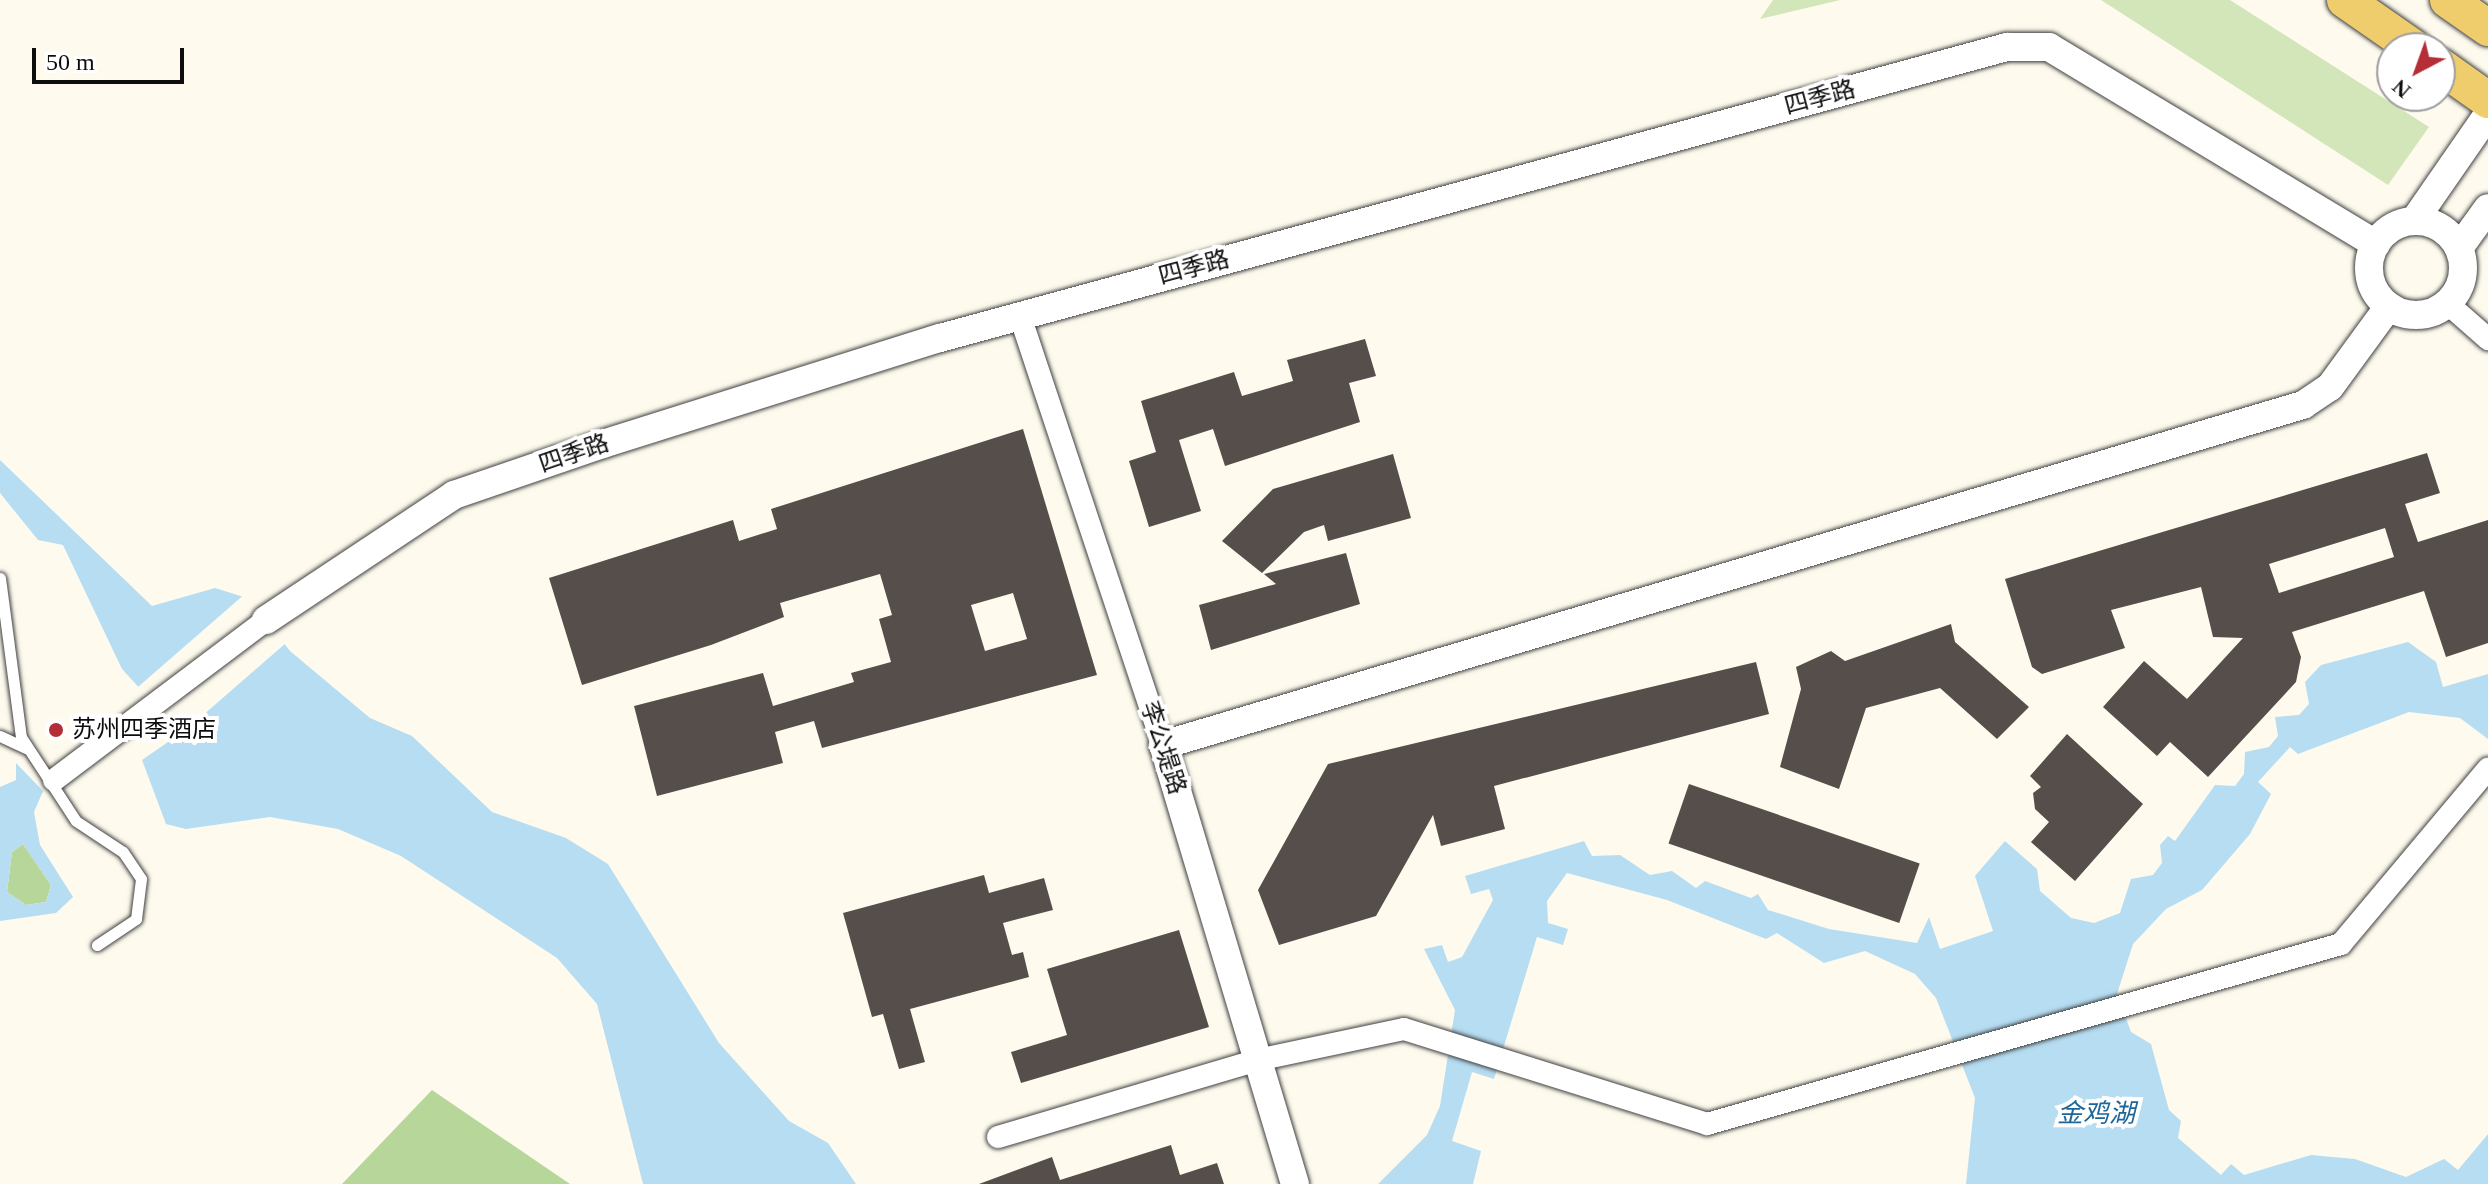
<!DOCTYPE html>
<html>
<head>
<meta charset="utf-8">
<style>
	body { margin:0 }
	#map { position:relative; width:2488px; height:1184px; overflow:hidden; background:#fefbee; font-family:"Times New Roman","Noto Sans SC",serif }
	div>[style] { position:absolute }
	.green>* { inset:0; background:#d2e6ba }
	.forest>* { inset:0; background:#b7d69a }
	.water>* { inset:0; background:#b6ddf2 }
	.pier>* { inset:0; background:#fefbee; transform-origin:0 0 }
	.building>* { inset:0; background:#554e4a; transform-origin:0 0 }
	.roads { filter:drop-shadow(0 0 2px #404040) drop-shadow(0 0 2px #404040) }
	.service>* { height:11px; margin:-5.5px; padding:0 5.5px; transform-origin:5.5px; border-radius:5.5px; background:#fff }
	.minor>* { height:22px; margin:-11px; padding:0 11px; transform-origin:11px; border-radius:11px; background:#fff }
	.tertiary>* { height:28px; margin:-14px; padding:0 14px; transform-origin:14px; border-radius:14px; background:#fff }
	.tertiary>.ring { margin:-14px; padding:0; box-sizing:content-box; background:none; border:28px solid #fff; border-radius:50% }
	.primary>* { height:36px; margin:-18px; padding:0 18px; transform-origin:18px; border-radius:18px; background:#f0cd6c }
	.dots>* { width:22px; height:22px; translate:-50% -50%; box-sizing:border-box; border:4px solid #fff; border-radius:50% }
	span { translate:-50% -50%; white-space:nowrap; text-align:center; line-height:1.15; -webkit-text-stroke:8px #fff; paint-order:stroke }
	.street-label { font-size:24px; color:#0d0d0d }
	.poi-label { font-size:24px; color:#0d0d0d }
	.left { translate:0 -50%; text-align:left }
	.water-label { font-size:26px; color:#1e6698; font-style:italic }
	.north { position:absolute; left:2376px; top:32px; width:80px; height:80px; box-sizing:border-box; background:#fff; border:2px solid #9e9e9e; border-radius:50%; rotate:221deg; font-size:22px; font-weight:700; line-height:32px; text-align:center; color:#0d0d0d }
	.north::after { content:''; display:block; margin:auto; width:28px; height:36px; background:#b52d37; clip-path:polygon(50% 0,100% 100%,50% 72%,0 100%) }
	.scale { position:absolute; left:32px; top:48px; width:152px; height:36px; box-sizing:border-box; border:4px solid #0d0d0d; border-top:0; padding-left:10px; font-size:24px; line-height:28px; white-space:nowrap; color:#0d0d0d; -webkit-text-stroke:6px #fff; paint-order:stroke }
</style>
</head>
<body>
<div id="map">
	<div class="green">
		<i style="clip-path:polygon(1773px 0,1840px 0,1760px 19px)"></i>
		<i style="clip-path:polygon(2101px 0,2230px 0,2429px 127px,2388px 185px)"></i>
	</div>
	<div class="forest">
		<i style="clip-path:polygon(23px 844px,51px 885px,46px 902px,26px 905px,7px 892px,12px 852px)"></i>
		<i style="clip-path:polygon(432px 1090px,570px 1184px,342px 1184px)"></i>
	</div>
	<div class="water">
		<i style="clip-path:polygon(0 460px,152px 606px,215px 588px,250px 599px,290px 651px,370px 718px,412px 736px,492px 812px,566px 838px,608px 864px,719px 1043px,789px 1121px,828px 1143px,856px 1184px,643px 1184px,597px 1004px,557px 958px,401px 856px,338px 829px,270px 817px,186px 829px,166px 824px,142px 760px,168px 742px,173px 725px,122px 669px,63px 545px,38px 540px,0 493px)"></i>
		<i style="clip-path:polygon(2408px 642px,2436px 662px,2443px 687px,2488px 674px,2488px 739px,2460px 718px,2409px 712px,2298px 754px,2290px 747px,2258px 782px,2271px 794px,2250px 834px,2202px 890px,2166px 909px,2133px 944px,2117px 994px,2131px 1032px,2151px 1044px,2169px 1110px,2181px 1121px,2178px 1138px,2221px 1175px,2231px 1164px,2244px 1175px,2311px 1155px,2355px 1159px,2406px 1177px,2444px 1159px,2458px 1170px,2488px 1134px,2488px 1184px,1966px 1184px,1975px 1098px,1936px 998px,1915px 974px,1865px 951px,1824px 963px,1777px 933px,1766px 939px,1667px 900px,1567px 873px,1547px 901px,1548px 923px,1568px 929px,1563px 945px,1537px 937px,1494px 1079px,1472px 1072px,1452px 1141px,1481px 1151px,1473px 1184px,1378px 1184px,1427px 1135px,1440px 1106px,1455px 1010px,1424px 949px,1442px 945px,1448px 962px,1462px 957px,1493px 900px,1489px 889px,1471px 894px,1465px 876px,1584px 841px,1592px 856px,1620px 855px,1650px 875px,1672px 871px,1696px 888px,1705px 881px,1751px 898px,1758px 894px,1768px 910px,1829px 929px,1917px 943px,1929px 917px,1940px 949px,1993px 931px,1975px 876px,2005px 841px,2037px 869px,2040px 891px,2071px 918px,2094px 923px,2120px 913px,2131px 879px,2153px 875px,2162px 863px,2160px 845px,2168px 836px,2175px 841px,2215px 785px,2235px 786px,2244px 774px,2245px 752px,2269px 747px,2278px 736px,2275px 717px,2299px 715px,2309px 704px,2305px 682px,2321px 665px)"></i>
		<i style="clip-path:polygon(evenodd,16px 763px,43px 791px,34px 812px,40px 845px,73px 897px,56px 913px,0 921px,0 787px,16px 780px,16px 763px,23px 844px,51px 885px,46px 902px,26px 905px,7px 892px,12px 852px,23px 844px)"></i>
	</div>
	<div class="pier">
		<i style="left:246px;top:593px;width:64px;height:147px;rotate:49deg"></i>
	</div>
	<div class="building">
		<i style="clip-path:polygon(1365px 339px,1376px 376px,1349px 383px,1360px 422px,1225px 466px,1213px 429px,1179px 440px,1201px 511px,1149px 527px,1129px 461px,1156px 452px,1141px 401px,1234px 372px,1242px 396px,1293px 381px,1287px 360px)"></i>
		<i style="clip-path:polygon(evenodd,1023px 429px,1097px 675px,822px 748px,814px 721px,775px 732px,783px 763px,657px 796px,634px 706px,763px 673px,773px 706px,854px 682px,851px 673px,891px 662px,879px 619px,892px 615px,880px 574px,780px 603px,784px 617px,711px 645px,582px 685px,549px 578px,733px 520px,739px 541px,777px 529px,771px 509px,1023px 429px,1013px 593px,1027px 639px,985px 651px,971px 605px,1013px 593px)"></i>
		<i style="clip-path:polygon(evenodd,2427px 453px,2440px 493px,2405px 504px,2418px 542px,2488px 520px,2488px 643px,2446px 657px,2424px 591px,2292px 632px,2301px 657px,2296px 682px,2208px 777px,2170px 742px,2157px 756px,2103px 707px,2144px 661px,2187px 699px,2243px 638px,2213px 637px,2201px 587px,2111px 610px,2125px 648px,2042px 674px,2032px 667px,2005px 579px,2427px 453px,2385px 528px,2394px 557px,2279px 593px,2269px 564px,2385px 528px)"></i>
		<i style="clip-path:polygon(1393px 454px,1411px 518px,1328px 541px,1324px 525px,1304px 532px,1262px 573px,1222px 541px,1273px 489px)"></i>
		<i style="clip-path:polygon(1346px 553px,1360px 604px,1211px 650px,1199px 605px,1276px 584px,1264px 574px)"></i>
		<i style="clip-path:polygon(1951px 624px,1955px 642px,2029px 707px,1997px 739px,1940px 688px,1866px 708px,1839px 789px,1780px 767px,1801px 689px,1796px 667px,1831px 651px,1845px 661px)"></i>
		<i style="clip-path:polygon(1756px 662px,1769px 714px,1494px 786px,1505px 829px,1441px 846px,1433px 815px,1376px 916px,1279px 945px,1258px 890px,1328px 764px)"></i>
		<i style="clip-path:polygon(2067px 734px,2143px 804px,2075px 881px,2031px 842px,2049px 822px,2035px 809px,2033px 793px,2041px 787px,2030px 776px)"></i>
		<i style="left:1689px;top:784px;width:244px;height:63px;rotate:19deg"></i>
		<i style="clip-path:polygon(984px 875px,989px 893px,1044px 878px,1053px 910px,1003px 923px,1012px 955px,1023px 952px,1029px 977px,910px 1009px,925px 1062px,899px 1069px,883px 1014px,872px 1017px,843px 913px)"></i>
		<i style="clip-path:polygon(1179px 930px,1209px 1027px,1021px 1083px,1011px 1052px,1067px 1035px,1047px 969px)"></i>
		<i style="clip-path:polygon(1171px 1145px,1180px 1175px,1217px 1163px,1224px 1184px,979px 1184px,1052px 1157px,1060px 1180px)"></i>
	</div>
	<div class="roads">
		<div class="service">
			<i style="left:0;top:578px;width:160px;rotate:82.5deg"></i>
			<i style="left:21px;top:737px;width:100px;rotate:56.8deg"></i>
			<i style="left:76px;top:821px;width:56px;rotate:33.4deg"></i>
			<i style="left:123px;top:852px;width:32px;rotate:56deg"></i>
			<i style="left:141px;top:879px;width:40px;rotate:97.1deg"></i>
			<i style="left:136px;top:919px;width:47px;rotate:146.3deg"></i>
			<i style="left:0;top:736px;width:29px;rotate:25deg"></i>
		</div>
		<div class="minor">
			<i style="left:2447px;top:303px;width:55px;rotate:41.3deg"></i>
			<i style="left:1020px;top:316px;width:452px;rotate:71.6deg"></i>
			<i style="left:54px;top:780px;width:266px;rotate:-37deg"></i>
			<i style="left:998px;top:1137px;width:275px;rotate:-16.5deg"></i>
			<i style="left:1262px;top:1059px;width:145px;rotate:-11.9deg"></i>
			<i style="left:1404px;top:1029px;width:318px;rotate:17.4deg"></i>
			<i style="left:1707px;top:1124px;width:659px;rotate:-15.85deg"></i>
			<i style="left:2341px;top:944px;width:229px;rotate:-50deg"></i>
		</div>
		<div class="tertiary">
			<i style="left:2414px;top:221px;width:130px;rotate:-55.3deg"></i>
			<i class="ring" style="left:2369px;top:221px;width:66px;height:66px"></i>
			<i style="left:2459px;top:248px;width:49px;rotate:-54.1deg"></i>
			<i style="left:266px;top:620px;width:226px;rotate:-33.6deg"></i>
			<i style="left:454px;top:495px;width:157px;rotate:-18.9deg"></i>
			<i style="left:603px;top:444px;width:353px;rotate:-17.5deg"></i>
			<i style="left:940px;top:338px;width:1106px;rotate:-15.26deg"></i>
			<i style="left:2007px;top:47px;width:42px"></i>
			<i style="left:2049px;top:47px;width:382px;rotate:31.1deg"></i>
			<i style="left:1295px;top:1184px;width:458px;rotate:-106.7deg"></i>
			<i style="left:1163px;top:745px;width:1190px;rotate:-16.61deg"></i>
			<i style="left:2303px;top:405px;width:32px;rotate:-34deg"></i>
			<i style="left:2330px;top:387px;width:100px;rotate:-53.9deg"></i>
		</div>
		<div class="primary">
			<i style="left:2345px;top:0;width:84px;rotate:34.8deg"></i>
			<i style="left:2448px;top:0;width:49px;rotate:35deg"></i>
			<i style="left:2440px;top:66px;width:59px;rotate:35.3deg"></i>
		</div>
	</div>
	<div class="dots">
		<i style="left:56px;top:730px;background:#b52d37"></i>
	</div>
	<div class="street-label">
		<span style="left:1820px;top:98px;rotate:-15deg">四季路</span>
		<span style="left:1194px;top:268px;rotate:-15deg">四季路</span>
		<span style="left:574px;top:454px;rotate:-19deg">四季路</span>
		<span style="left:1163px;top:748px;rotate:72deg">李公堤路</span>
	</div>
	<div class="poi-label">
		<span class="left" style="left:72px;top:730px">苏州四季酒店</span>
	</div>
	<div class="water-label">
		<span style="left:2096px;top:1114px">金鸡湖</span>
	</div>
	<div class="north">N</div>
	<div class="scale">50 m</div>
</div>
</body>
</html>
